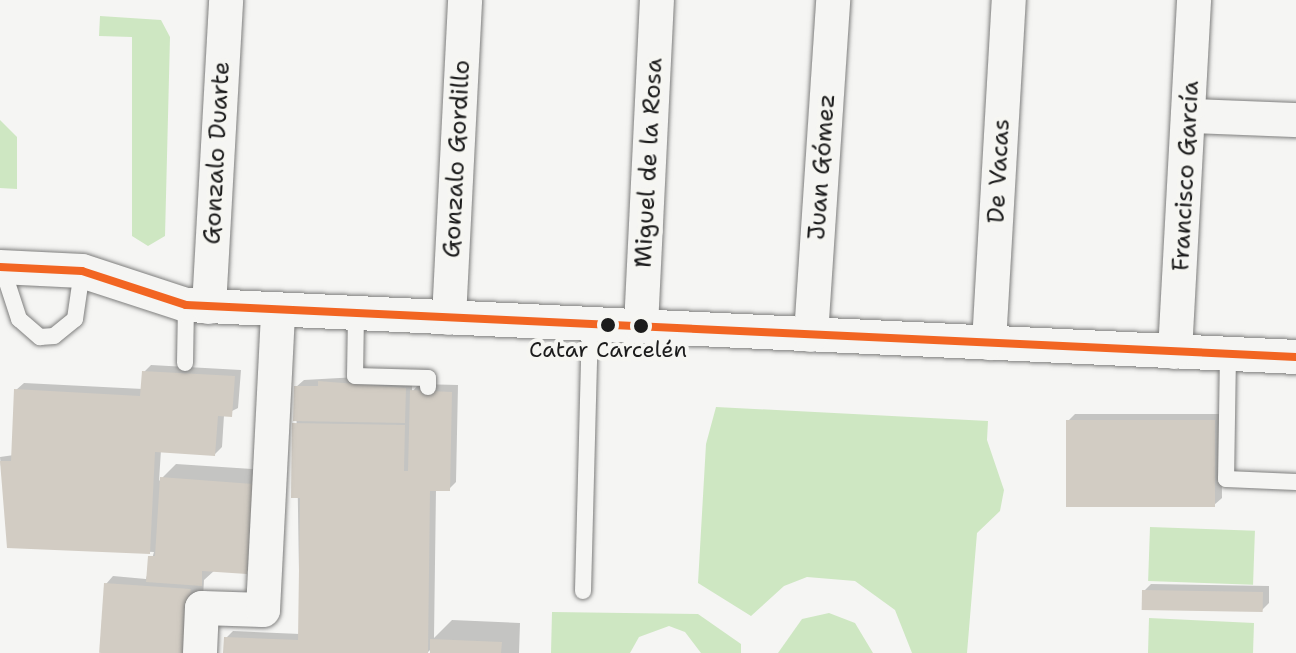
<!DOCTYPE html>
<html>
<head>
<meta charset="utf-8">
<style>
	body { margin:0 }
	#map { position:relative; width:1296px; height:653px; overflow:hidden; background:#f5f5f3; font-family:"Shantell Sans",sans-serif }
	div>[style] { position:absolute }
	.green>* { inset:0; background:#cee7c2; transform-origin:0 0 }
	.shadow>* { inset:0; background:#0003 }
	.building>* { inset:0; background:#d2ccc3; transform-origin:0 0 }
	.roads { filter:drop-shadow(0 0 2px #7e7e7d) drop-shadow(0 0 2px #7e7e7d) }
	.lane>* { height:16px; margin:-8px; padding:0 8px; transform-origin:8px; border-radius:8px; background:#f5f5f3 }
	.street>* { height:34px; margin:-17px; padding:0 17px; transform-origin:17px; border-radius:17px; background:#f5f5f3 }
	.bus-1>* { height:8px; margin:-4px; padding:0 4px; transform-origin:4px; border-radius:4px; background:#f26522 }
	.dots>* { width:22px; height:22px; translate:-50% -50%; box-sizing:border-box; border:4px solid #f6f6f2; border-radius:50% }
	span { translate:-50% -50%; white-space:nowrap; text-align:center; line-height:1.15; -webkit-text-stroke:8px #f6f6f2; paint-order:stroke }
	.bus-label { font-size:22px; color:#1c1c1c }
	.street-label { font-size:24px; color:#1c1c1c }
</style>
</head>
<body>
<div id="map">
	<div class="green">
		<i style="clip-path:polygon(100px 16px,161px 20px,170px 37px,165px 236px,148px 246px,132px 236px,132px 37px,99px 36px)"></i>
		<i style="clip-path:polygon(0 120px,17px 137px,17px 189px,0 188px)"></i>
		<i style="clip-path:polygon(716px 407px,988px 421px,987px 440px,1004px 490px,1000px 511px,977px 533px,967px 653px,912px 653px,895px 610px,855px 581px,807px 577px,784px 586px,751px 616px,698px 583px,706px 444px)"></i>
		<i style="left:1150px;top:527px;width:105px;height:54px;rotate:2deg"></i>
		<i style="clip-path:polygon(552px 612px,698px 614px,741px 644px,741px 653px,701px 653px,685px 632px,669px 626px,639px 637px,630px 653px,551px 653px)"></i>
		<i style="clip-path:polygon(829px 613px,855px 623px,873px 653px,778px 653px,802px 619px)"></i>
		<i style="clip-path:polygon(1149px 618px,1254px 623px,1253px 653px,1148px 653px)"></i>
	</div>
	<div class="shadow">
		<i style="clip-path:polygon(151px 365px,241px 370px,238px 408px,224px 415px,222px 447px,215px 454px,161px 450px,159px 481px,176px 464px,266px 470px,260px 558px,246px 572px,215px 570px,204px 580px,200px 653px,101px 653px,106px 584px,113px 576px,146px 579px,154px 552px,9px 546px,0 457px,14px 455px,16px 390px,24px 383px,143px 389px,144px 372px)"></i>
		<i style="clip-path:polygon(375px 376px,412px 382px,412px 392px,419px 384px,458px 385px,456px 482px,449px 489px,436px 489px,434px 638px,452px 620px,520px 623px,519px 653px,432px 653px,432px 648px,427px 653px,225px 653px,226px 638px,233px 631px,300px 634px,296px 387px,304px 380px)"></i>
		<i style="clip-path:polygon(1075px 414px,1221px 414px,1222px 498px,1214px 505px,1068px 421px)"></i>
		<i style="clip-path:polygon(1151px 584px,1269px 586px,1269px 603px,1262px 610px,1144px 591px)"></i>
	</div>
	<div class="building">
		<i style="clip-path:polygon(142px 371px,235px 376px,232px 417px,218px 416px,215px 456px,155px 452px,150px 554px,7px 548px,0 461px,11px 461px,14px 389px,140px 396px)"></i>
		<i style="clip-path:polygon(318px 381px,406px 388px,405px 423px,293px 421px,294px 386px,318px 386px)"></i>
		<i style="clip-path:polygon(410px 390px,452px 392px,450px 491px,430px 491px,428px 653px,223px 653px,224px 637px,298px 640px,300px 498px,291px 498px,292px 423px,405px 425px,404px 471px,408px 471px)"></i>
		<i style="left:1215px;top:420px;width:87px;height:149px;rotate:90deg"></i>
		<i style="clip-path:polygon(160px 477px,253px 484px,247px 574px,202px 571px,202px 586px,146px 582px,148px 556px,155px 556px)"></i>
		<i style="left:104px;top:583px;width:87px;height:70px;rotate:4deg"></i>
		<i style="left:1142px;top:590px;width:121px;height:20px;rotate:1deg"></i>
		<i style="clip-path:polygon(430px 639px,502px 642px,501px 653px,430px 653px)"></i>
	</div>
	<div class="roads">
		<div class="lane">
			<i style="left:2px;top:267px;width:55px;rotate:71.9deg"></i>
			<i style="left:19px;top:319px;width:28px;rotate:41deg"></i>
			<i style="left:40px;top:337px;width:14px;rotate:-4deg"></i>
			<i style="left:54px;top:336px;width:27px;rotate:-39deg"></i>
			<i style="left:75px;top:319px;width:49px;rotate:-81.7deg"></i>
			<i style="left:356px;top:314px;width:62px;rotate:90.9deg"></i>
			<i style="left:355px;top:376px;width:73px;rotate:1.6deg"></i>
			<i style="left:428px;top:378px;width:9px;rotate:90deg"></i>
			<i style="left:1228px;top:354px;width:125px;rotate:90.9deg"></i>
			<i style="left:1226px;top:479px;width:70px;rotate:2.5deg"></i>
			<i style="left:185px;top:363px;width:58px;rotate:-89deg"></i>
			<i style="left:583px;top:591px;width:266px;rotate:-88.5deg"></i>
		</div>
		<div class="street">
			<i style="left:1191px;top:116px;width:105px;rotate:2.2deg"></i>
			<i style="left:0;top:267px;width:82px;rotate:2.8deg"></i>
			<i style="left:82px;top:271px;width:109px;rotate:18.1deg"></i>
			<i style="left:186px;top:305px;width:1111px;rotate:2.68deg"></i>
			<i style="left:209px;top:307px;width:307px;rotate:-86.8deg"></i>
			<i style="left:449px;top:318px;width:318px;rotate:-87.1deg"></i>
			<i style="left:641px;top:326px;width:326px;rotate:-87.2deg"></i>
			<i style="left:811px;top:335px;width:336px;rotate:-86.2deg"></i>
			<i style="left:989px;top:343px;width:344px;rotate:-86.7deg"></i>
			<i style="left:1175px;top:352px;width:353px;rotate:-86.9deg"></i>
			<i style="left:200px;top:653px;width:45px;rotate:-87.5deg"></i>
			<i style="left:202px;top:608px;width:61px;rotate:1.9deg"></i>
			<i style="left:263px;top:610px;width:300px;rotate:-87.1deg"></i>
		</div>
	</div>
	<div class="bus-1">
		<i style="left:0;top:267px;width:82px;rotate:2.8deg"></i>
		<i style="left:82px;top:271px;width:109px;rotate:18.1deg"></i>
		<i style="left:186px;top:305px;width:1111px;rotate:2.68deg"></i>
	</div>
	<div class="dots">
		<i style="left:608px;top:325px;background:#1c1c1c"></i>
		<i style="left:641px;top:326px;background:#1c1c1c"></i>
	</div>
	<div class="bus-label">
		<span style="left:608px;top:350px">Catar Carcelén</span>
	</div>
	<div class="street-label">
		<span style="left:217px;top:153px;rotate:-87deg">Gonzalo Duarte</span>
		<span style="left:457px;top:159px;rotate:-87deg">Gonzalo Gordillo</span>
		<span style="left:649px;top:163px;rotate:-87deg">Miguel de la Rosa</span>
		<span style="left:822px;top:167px;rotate:-86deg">Juan Gómez</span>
		<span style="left:999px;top:171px;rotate:-87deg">De Vacas</span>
		<span style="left:1186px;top:176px;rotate:-87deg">Francisco García</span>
	</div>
</div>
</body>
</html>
